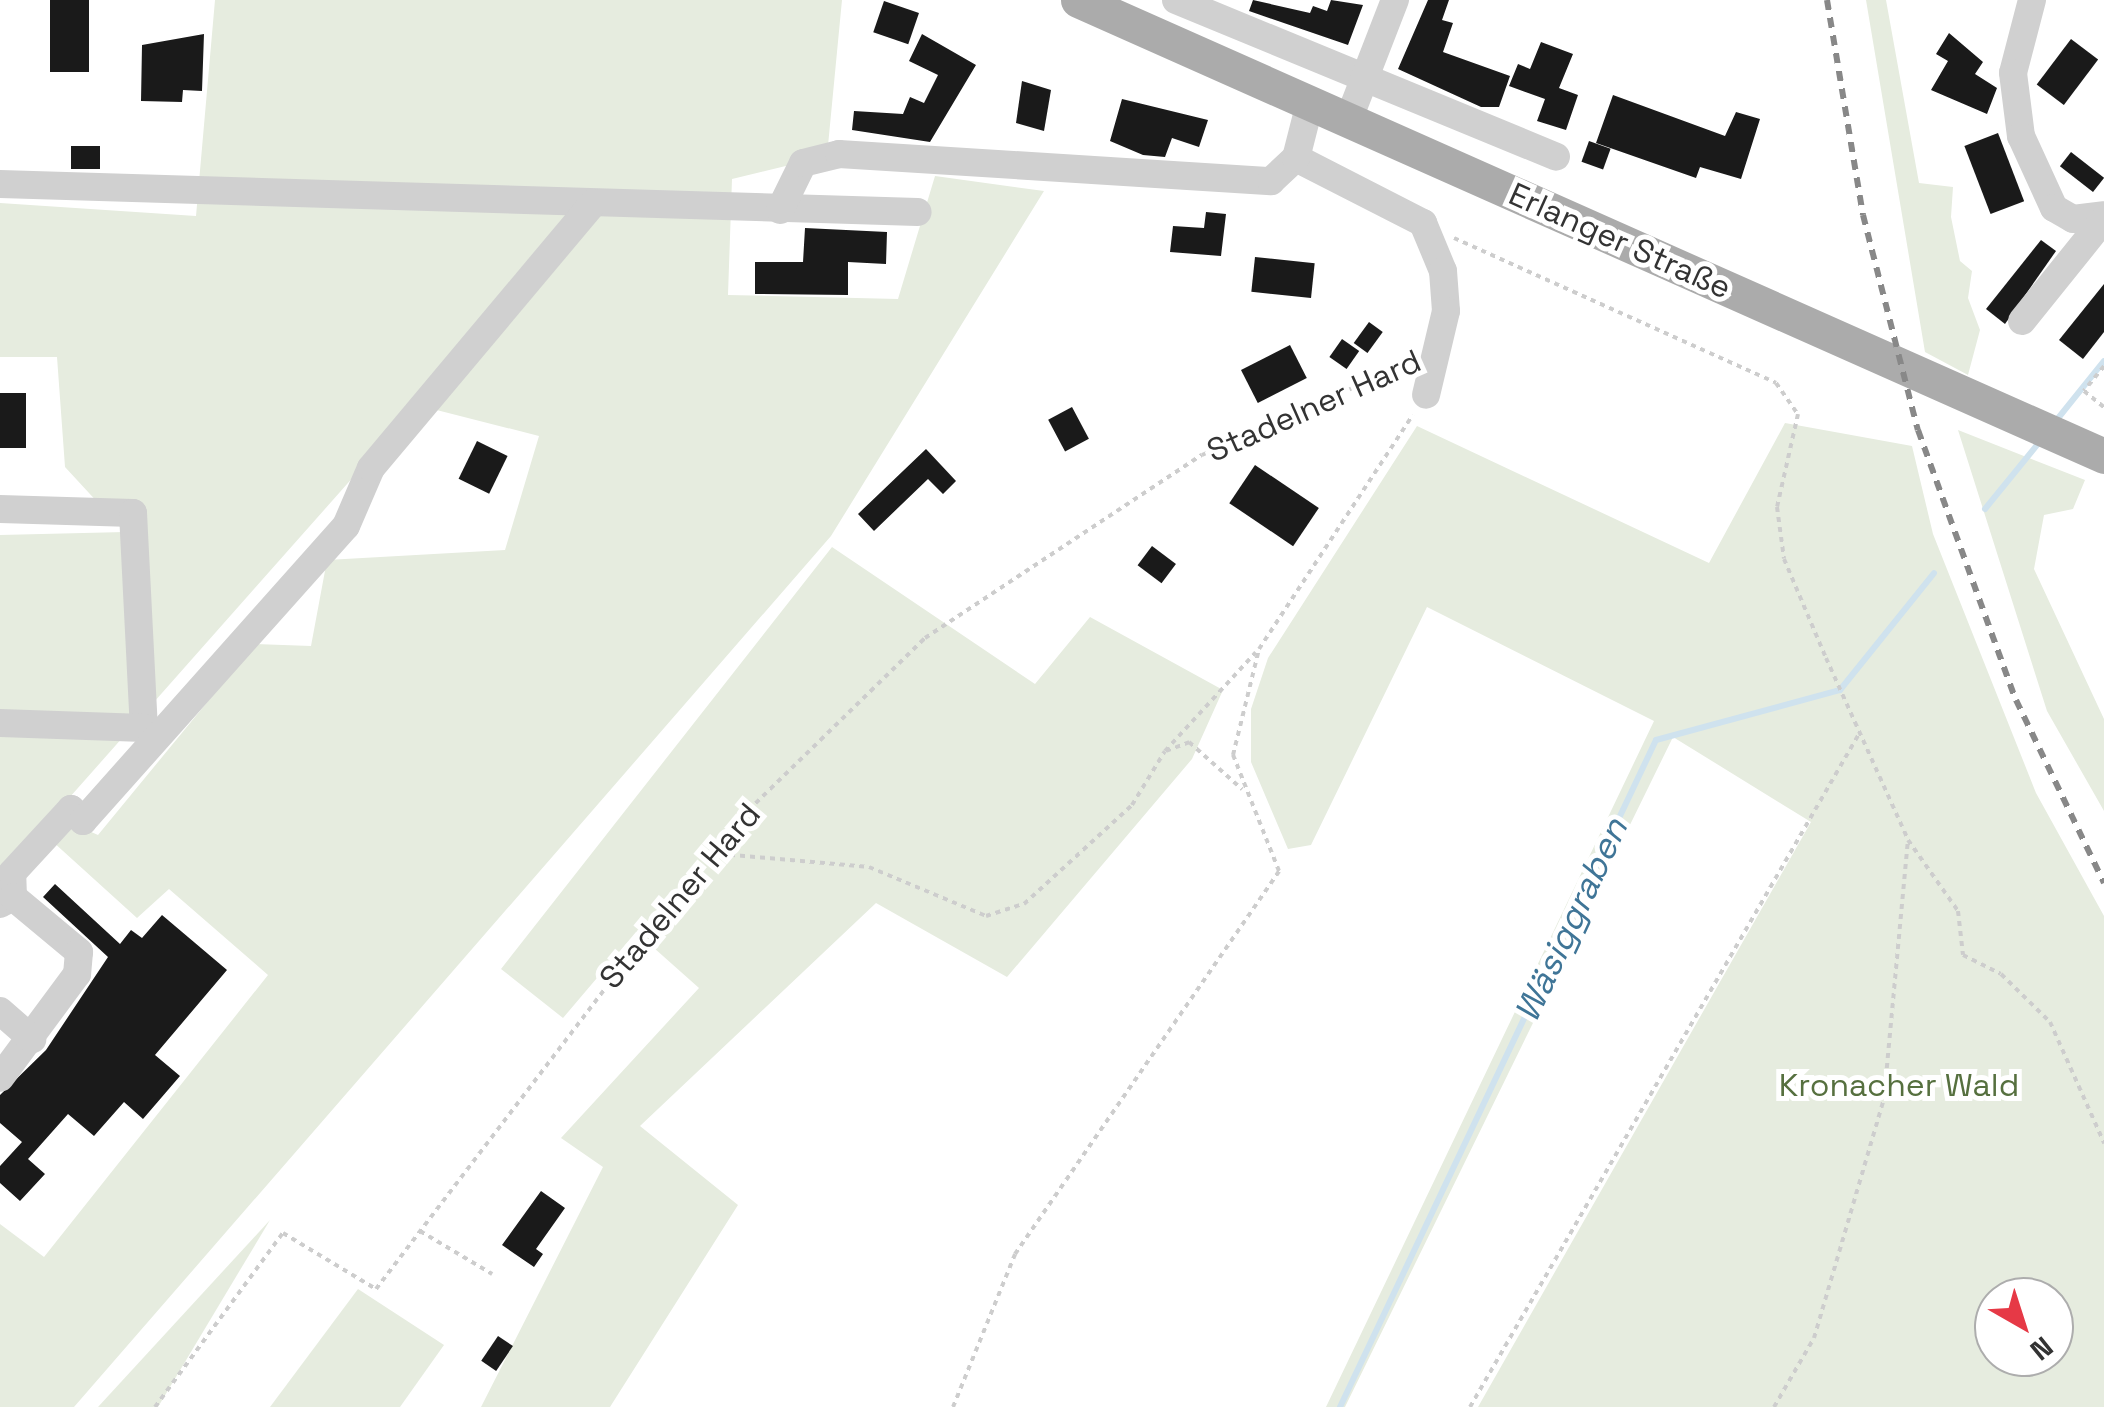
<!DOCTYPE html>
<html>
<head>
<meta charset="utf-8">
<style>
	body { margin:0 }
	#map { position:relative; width:2104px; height:1407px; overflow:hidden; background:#fff; font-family:"Space Grotesk",sans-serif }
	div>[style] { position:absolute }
	.green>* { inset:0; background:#e6ecdf }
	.stream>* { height:6px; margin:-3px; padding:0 3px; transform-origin:3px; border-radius:3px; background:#cfe2ee }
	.building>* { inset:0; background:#1a1a1a; transform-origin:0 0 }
	.path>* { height:4px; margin-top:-2px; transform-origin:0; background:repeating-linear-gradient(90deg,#cdcdcd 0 5px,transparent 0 10px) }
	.minor>* { height:28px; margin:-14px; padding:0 14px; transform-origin:14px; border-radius:14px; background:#d0d0d0 }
	.major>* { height:35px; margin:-17.5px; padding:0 17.5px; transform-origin:17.5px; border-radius:17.5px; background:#ababab }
	.rail>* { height:6px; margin-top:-3px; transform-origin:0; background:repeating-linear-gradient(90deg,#888 0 10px,transparent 0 18px) }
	span { translate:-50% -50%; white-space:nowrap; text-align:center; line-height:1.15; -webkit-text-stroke:10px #fff; paint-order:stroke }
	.street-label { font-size:32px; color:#333 }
	.park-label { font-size:32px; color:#56703f }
	.water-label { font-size:35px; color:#3f7597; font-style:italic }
	.north { position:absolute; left:1974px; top:1277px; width:100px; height:100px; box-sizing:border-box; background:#fff; border:2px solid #adadad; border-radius:50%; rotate:141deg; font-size:28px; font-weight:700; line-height:40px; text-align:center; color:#333 }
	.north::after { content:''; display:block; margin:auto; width:35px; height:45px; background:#e63946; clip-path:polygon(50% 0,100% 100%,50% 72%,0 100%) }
</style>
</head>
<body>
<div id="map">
	<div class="green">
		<i style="clip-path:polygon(215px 0,842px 0,827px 156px,732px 179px,728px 295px,898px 299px,935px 176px,1044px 191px,831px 536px,74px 1407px,0 1407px,0 1224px,44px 1257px,268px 975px,169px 889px,137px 918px,52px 841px,71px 823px,98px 835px,255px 644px,311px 646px,327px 560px,505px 550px,539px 436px,417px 405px,0 876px,0 535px,125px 532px,65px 467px,57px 357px,0 357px,0 203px,196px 216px)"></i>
		<i style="clip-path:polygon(1866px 0,1886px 0,1919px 183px,1953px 187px,1951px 217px,1960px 261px,1972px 271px,1968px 298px,1980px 330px,1968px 375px,1925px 352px)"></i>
		<i style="clip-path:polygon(evenodd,1785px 423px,1912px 446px,1933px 534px,2036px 793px,2104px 916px,2104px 1407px,1478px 1407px,1811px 822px,1673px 737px,1345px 1407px,1326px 1407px,1654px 721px,1427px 607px,1311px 845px,1288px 849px,1251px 762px,1251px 709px,1268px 658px,1417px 426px,1709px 563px,1785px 423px,2054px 1297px,2054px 1357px,1994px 1357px,1994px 1297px,2054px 1297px)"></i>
		<i style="clip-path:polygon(1958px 430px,2085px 480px,2073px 509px,2044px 515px,2034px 569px,2104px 719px,2104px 811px,2047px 711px)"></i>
		<i style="clip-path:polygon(832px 547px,1035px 684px,1090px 617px,1223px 690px,1192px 759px,1007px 977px,876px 903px,640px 1126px,738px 1205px,610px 1407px,481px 1407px,603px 1167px,561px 1138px,699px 988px,636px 932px,563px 1018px,501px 969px)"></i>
		<i style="clip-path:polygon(270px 1220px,158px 1407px,98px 1407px)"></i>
		<i style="clip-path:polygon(358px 1289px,444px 1345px,400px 1407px,270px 1407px)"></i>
	</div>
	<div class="stream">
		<i style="left:2055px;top:422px;width:78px;rotate:-51.2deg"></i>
		<i style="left:1985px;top:509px;width:89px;rotate:-50.9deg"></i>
		<i style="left:1340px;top:1407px;width:738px;rotate:-64.65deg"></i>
		<i style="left:1656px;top:740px;width:191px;rotate:-15.2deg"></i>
		<i style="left:1840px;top:690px;width:150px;rotate:-51.2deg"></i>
	</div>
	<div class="building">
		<i style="left:50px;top:0;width:39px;height:72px"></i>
		<i style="clip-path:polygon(1253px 0,1310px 13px,1313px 6px,1327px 11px,1331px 0,1363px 5px,1348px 45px,1249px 11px)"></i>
		<i style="clip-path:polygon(1428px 0,1449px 0,1442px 20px,1453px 23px,1443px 52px,1510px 76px,1499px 107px,1481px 107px,1398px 69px)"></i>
		<i style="left:884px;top:1px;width:37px;height:33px;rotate:19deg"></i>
		<i style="clip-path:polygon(1949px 33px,1983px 62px,1975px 74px,1997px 88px,1987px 114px,1931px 90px,1948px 61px,1936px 54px)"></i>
		<i style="clip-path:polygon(204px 34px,202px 91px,183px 90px,182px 102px,141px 101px,142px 45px)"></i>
		<i style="clip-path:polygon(922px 34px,976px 65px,930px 142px,852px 130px,854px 111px,903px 114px,910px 97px,924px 103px,938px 75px,909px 61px)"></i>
		<i style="left:2071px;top:39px;width:34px;height:57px;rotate:37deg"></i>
		<i style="clip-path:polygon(1541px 42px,1573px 54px,1559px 88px,1578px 95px,1566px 130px,1537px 121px,1545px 99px,1509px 86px,1518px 64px,1530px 69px)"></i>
		<i style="clip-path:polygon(1022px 81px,1051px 90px,1044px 131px,1016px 123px)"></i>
		<i style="clip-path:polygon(1613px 95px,1725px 136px,1736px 112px,1760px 119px,1741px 179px,1700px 167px,1696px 178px,1596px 143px)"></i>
		<i style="clip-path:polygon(1122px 99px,1208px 120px,1199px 147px,1172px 138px,1165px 157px,1143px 155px,1110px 141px)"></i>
		<i style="left:1998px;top:133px;width:73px;height:36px;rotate:69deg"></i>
		<i style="left:1589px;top:141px;width:23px;height:22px;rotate:20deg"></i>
		<i style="left:71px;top:146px;width:29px;height:23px"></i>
		<i style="left:2071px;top:152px;width:42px;height:18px;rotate:38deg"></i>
		<i style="clip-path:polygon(1206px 212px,1226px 214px,1221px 256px,1170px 252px,1173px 226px,1204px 228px)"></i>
		<i style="clip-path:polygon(805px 228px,887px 232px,886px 264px,848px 262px,848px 295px,755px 294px,755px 262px,803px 262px)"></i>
		<i style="clip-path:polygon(2041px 240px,2056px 251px,2005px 324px,1986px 309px)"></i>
		<i style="left:1255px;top:257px;width:60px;height:35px;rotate:6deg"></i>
		<i style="clip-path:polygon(2104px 284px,2104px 332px,2083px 359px,2059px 340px)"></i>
		<i style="left:1369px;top:322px;width:17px;height:26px;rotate:36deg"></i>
		<i style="left:1342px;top:339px;width:21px;height:22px;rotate:35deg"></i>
		<i style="left:1290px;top:345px;width:37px;height:55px;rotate:63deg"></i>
		<i style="left:26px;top:393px;width:55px;height:26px;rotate:90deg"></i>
		<i style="left:1072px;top:407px;width:36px;height:27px;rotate:62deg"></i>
		<i style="left:477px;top:441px;width:34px;height:42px;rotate:26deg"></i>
		<i style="clip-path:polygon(926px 449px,956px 481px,943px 494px,928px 479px,874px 531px,858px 514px)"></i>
		<i style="left:1255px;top:465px;width:77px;height:46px;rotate:34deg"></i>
		<i style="left:1152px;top:546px;width:30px;height:24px;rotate:37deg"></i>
		<i style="clip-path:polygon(55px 884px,120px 944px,131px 930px,142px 938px,162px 915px,227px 970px,155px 1055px,180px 1076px,143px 1119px,124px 1102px,94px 1136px,68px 1114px,28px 1159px,45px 1174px,20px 1201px,0 1183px,0 1166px,22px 1142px,0 1123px,0 1095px,46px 1050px,108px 957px,43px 897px)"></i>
		<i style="clip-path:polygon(541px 1191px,565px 1208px,536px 1249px,543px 1254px,534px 1267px,502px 1245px)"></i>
		<i style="left:498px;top:1336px;width:18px;height:30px;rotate:34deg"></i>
	</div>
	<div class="path">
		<i style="left:1454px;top:238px;width:353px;rotate:24.2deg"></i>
		<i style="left:1776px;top:383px;width:38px;rotate:55deg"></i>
		<i style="left:1798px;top:414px;width:95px;rotate:102.7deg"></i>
		<i style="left:1777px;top:507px;width:52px;rotate:82.3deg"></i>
		<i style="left:1784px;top:559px;width:108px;rotate:67deg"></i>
		<i style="left:1826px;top:658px;width:200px;rotate:65.7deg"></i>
		<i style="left:1908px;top:840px;width:87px;rotate:54.8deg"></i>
		<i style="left:1958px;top:911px;width:44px;rotate:83.5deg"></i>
		<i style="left:1963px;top:955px;width:42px;rotate:26.6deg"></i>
		<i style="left:2001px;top:974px;width:69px;rotate:44.4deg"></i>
		<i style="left:2050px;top:1022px;width:133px;rotate:65.9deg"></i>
		<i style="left:2104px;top:366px;width:32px;rotate:129deg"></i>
		<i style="left:2084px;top:391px;width:26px;rotate:39deg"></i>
		<i style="left:1166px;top:751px;width:25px;rotate:-21deg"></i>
		<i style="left:1189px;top:742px;width:71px;rotate:41.6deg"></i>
		<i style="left:710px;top:853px;width:160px;rotate:5deg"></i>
		<i style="left:869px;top:867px;width:127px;rotate:22.7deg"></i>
		<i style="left:986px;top:916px;width:40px;rotate:-18deg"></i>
		<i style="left:1024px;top:904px;width:147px;rotate:-42.5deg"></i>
		<i style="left:1132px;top:805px;width:63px;rotate:-58.6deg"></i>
		<i style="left:1165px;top:751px;width:134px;rotate:-47.4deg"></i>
		<i style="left:420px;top:1231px;width:84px;rotate:30.8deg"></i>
		<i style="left:155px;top:1407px;width:216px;rotate:-53.7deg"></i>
		<i style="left:283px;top:1233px;width:109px;rotate:31.1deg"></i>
		<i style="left:376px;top:1289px;width:567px;rotate:-52.67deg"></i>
		<i style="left:720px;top:838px;width:286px;rotate:-44.3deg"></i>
		<i style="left:925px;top:638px;width:332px;rotate:-33.5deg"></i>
		<i style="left:1202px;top:455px;width:227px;rotate:-24deg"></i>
		<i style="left:953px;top:1407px;width:165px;rotate:-67.9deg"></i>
		<i style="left:1015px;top:1254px;width:465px;rotate:-55.4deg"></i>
		<i style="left:1279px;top:871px;width:125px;rotate:-111.6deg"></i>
		<i style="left:1233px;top:755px;width:109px;rotate:-76.2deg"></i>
		<i style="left:1259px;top:649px;width:280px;rotate:-56.7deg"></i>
		<i style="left:1470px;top:1407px;width:780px;rotate:-59.98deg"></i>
		<i style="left:1774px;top:1407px;width:80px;rotate:-59.9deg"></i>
		<i style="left:1814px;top:1338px;width:250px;rotate:-73.7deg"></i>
		<i style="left:1884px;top:1098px;width:259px;rotate:-84.7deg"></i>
	</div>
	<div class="minor">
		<i style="left:1176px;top:0;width:411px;rotate:22.4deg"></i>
		<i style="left:2032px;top:0;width:75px;rotate:104.6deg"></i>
		<i style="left:2013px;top:73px;width:64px;rotate:82.8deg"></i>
		<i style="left:2021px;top:136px;width:79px;rotate:65.4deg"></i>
		<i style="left:2054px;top:208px;width:22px;rotate:30deg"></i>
		<i style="left:2073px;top:219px;width:31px;rotate:-7deg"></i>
		<i style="left:1348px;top:121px;width:130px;rotate:-68.8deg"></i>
		<i style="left:1296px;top:158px;width:143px;rotate:27.1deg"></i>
		<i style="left:1423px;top:223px;width:52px;rotate:67.4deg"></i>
		<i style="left:1443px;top:271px;width:40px;rotate:85.7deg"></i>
		<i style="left:1446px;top:311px;width:86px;rotate:103.4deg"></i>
		<i style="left:0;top:184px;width:918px;rotate:1.75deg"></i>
		<i style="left:780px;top:210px;width:52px;rotate:-63.9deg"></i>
		<i style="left:803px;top:163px;width:37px;rotate:-14deg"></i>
		<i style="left:839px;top:154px;width:433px;rotate:3.6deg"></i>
		<i style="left:1271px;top:181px;width:34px;rotate:-43deg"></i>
		<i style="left:1296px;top:158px;width:57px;rotate:-75.7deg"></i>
		<i style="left:2022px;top:321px;width:131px;rotate:-51.2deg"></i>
		<i style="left:0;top:509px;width:133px;rotate:1.7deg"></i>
		<i style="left:133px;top:513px;width:215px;rotate:87.1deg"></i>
		<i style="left:144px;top:728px;width:144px;rotate:-178deg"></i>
		<i style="left:13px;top:897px;width:24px;rotate:-92deg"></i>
		<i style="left:12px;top:873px;width:87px;rotate:-47.3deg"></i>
		<i style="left:71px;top:809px;width:17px;rotate:45deg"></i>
		<i style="left:83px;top:821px;width:395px;rotate:-48.3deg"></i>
		<i style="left:346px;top:526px;width:63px;rotate:-66.7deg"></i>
		<i style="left:371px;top:468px;width:346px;rotate:-50deg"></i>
		<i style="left:0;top:904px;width:15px;rotate:-28deg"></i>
		<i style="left:13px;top:897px;width:86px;rotate:39.8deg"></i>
		<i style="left:79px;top:952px;width:22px;rotate:95deg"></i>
		<i style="left:77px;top:974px;width:129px;rotate:126.5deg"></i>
		<i style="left:0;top:1011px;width:43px;rotate:41.2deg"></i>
	</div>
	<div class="major">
		<i style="left:1078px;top:0;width:1123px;rotate:23.96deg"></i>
	</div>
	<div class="rail">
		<i style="left:1827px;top:0;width:218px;rotate:80.5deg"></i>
		<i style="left:1863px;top:215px;width:222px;rotate:75.7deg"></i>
		<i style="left:1918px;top:430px;width:287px;rotate:70.1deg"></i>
		<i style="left:2016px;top:700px;width:203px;rotate:64.3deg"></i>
	</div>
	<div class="street-label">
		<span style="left:1620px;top:241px;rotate:24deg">Erlanger Straße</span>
		<span style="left:1314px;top:406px;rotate:-24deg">Stadelner Hard</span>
		<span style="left:680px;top:896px;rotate:-50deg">Stadelner Hard</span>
	</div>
	<div class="park-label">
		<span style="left:1899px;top:1085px">Kronacher Wald</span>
	</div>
	<div class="water-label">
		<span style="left:1571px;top:920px;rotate:-65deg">Wäsiggraben</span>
	</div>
	<div class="north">N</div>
</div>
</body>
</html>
